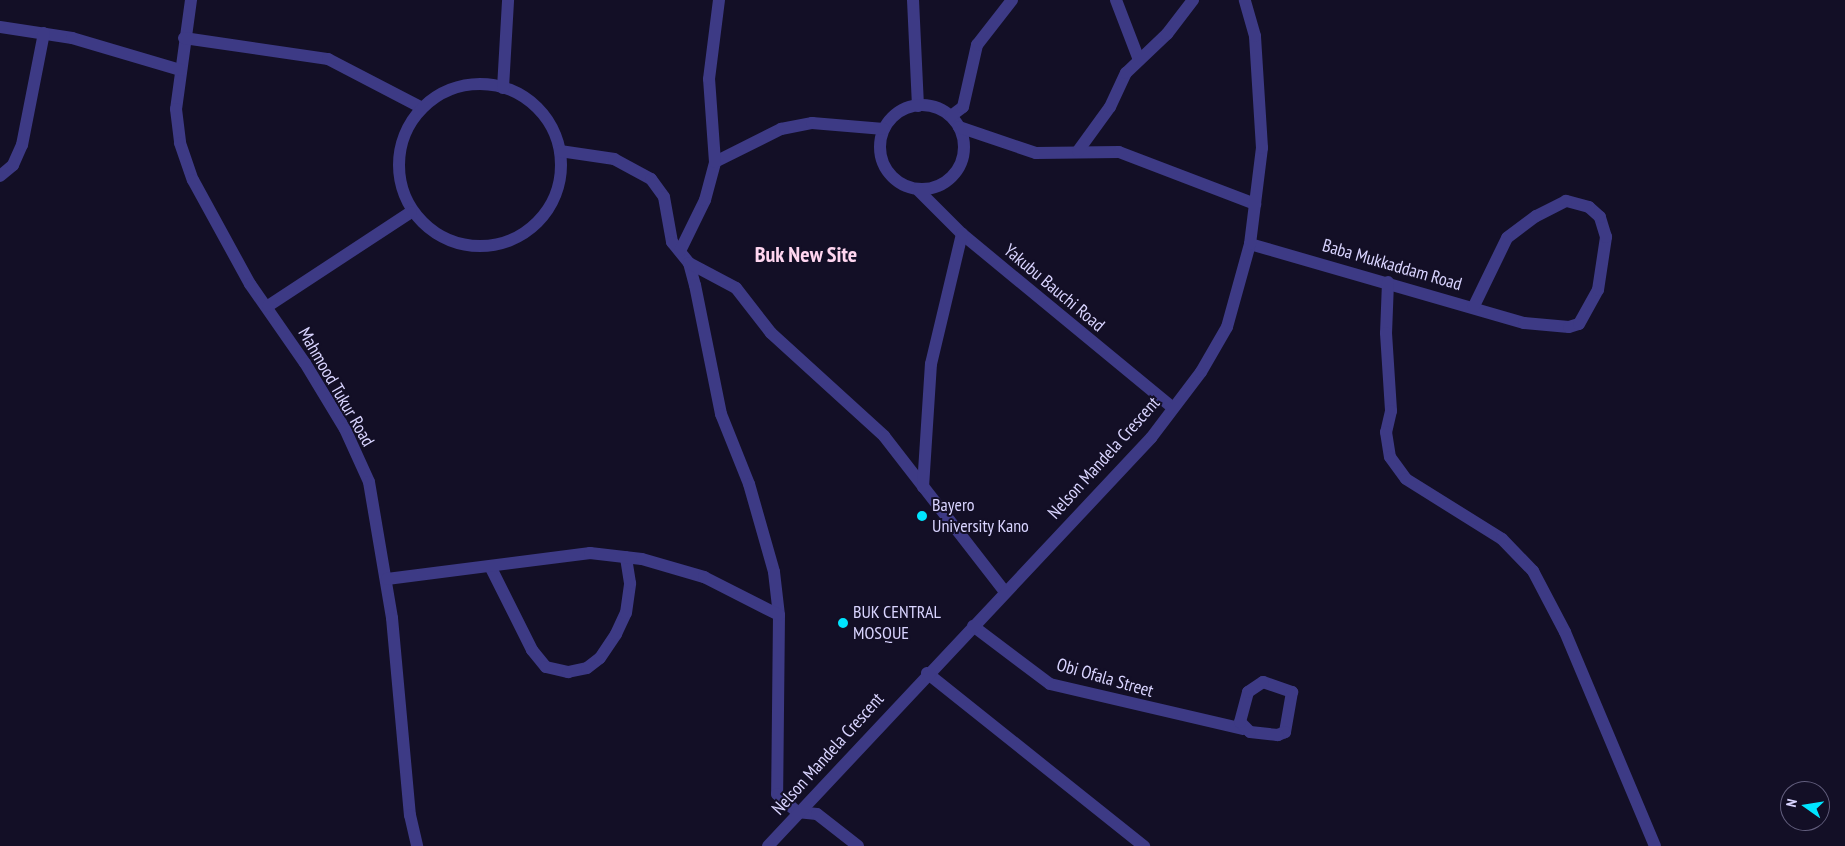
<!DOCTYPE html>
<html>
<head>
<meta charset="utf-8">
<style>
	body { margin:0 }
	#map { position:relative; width:1845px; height:846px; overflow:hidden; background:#130f26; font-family:"PT Sans Narrow",sans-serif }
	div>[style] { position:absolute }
	.minor>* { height:12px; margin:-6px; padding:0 6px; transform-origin:6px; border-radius:6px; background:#3d3a85 }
	.minor>.ring { margin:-6px; padding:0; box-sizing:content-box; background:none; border:12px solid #3d3a85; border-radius:50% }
	.dots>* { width:14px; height:14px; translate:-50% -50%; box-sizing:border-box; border:2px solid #130f26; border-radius:50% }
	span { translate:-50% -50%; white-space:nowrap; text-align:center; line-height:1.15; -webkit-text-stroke:4px #130f26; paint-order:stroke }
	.street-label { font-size:18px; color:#d9d4ff }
	.poi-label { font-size:18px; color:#d9d4ff }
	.left { translate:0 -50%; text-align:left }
	.district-label { font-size:22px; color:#ffd6f0; font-weight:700 }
	.north { position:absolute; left:1780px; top:781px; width:50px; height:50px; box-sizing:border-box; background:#130f26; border:1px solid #625e7d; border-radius:50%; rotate:283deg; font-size:14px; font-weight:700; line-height:20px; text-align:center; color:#d9d4ff }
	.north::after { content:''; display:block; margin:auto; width:18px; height:22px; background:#00e5ff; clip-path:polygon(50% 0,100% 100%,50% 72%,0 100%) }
</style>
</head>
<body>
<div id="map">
	<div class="minor">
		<i style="left:191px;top:0;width:110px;rotate:97.8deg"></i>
		<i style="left:176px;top:109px;width:34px;rotate:83deg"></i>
		<i style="left:180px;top:143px;width:39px;rotate:71deg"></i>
		<i style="left:193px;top:180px;width:119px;rotate:61.3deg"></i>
		<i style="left:250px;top:284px;width:96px;rotate:55.2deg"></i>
		<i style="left:305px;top:363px;width:77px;rotate:58.8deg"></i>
		<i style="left:345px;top:429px;width:58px;rotate:65.6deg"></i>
		<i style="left:369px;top:482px;width:138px;rotate:80.4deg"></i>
		<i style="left:392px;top:618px;width:198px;rotate:84.8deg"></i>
		<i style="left:410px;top:815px;width:32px;rotate:77deg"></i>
		<i style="left:913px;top:0;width:106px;rotate:87.3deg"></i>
		<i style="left:1116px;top:0;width:64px;rotate:69deg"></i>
		<i style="left:0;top:27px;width:73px;rotate:8.7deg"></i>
		<i style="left:72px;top:38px;width:113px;rotate:16.5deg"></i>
		<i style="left:184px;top:38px;width:146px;rotate:8.3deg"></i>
		<i style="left:328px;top:59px;width:106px;rotate:27.5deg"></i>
		<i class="ring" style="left:399px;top:84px;width:150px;height:150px"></i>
		<i style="left:503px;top:88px;width:88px;rotate:-86.7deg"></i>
		<i class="ring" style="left:880px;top:105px;width:72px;height:72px"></i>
		<i style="left:951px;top:116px;width:15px;rotate:-37deg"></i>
		<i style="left:963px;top:107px;width:64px;rotate:-77.3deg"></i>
		<i style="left:977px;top:45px;width:57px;rotate:-52.1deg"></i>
		<i style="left:959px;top:127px;width:81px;rotate:18.7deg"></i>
		<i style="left:1036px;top:153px;width:83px;rotate:-0.7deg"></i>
		<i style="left:1119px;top:152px;width:146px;rotate:20.9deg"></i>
		<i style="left:560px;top:151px;width:55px;rotate:8.4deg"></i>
		<i style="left:614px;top:159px;width:42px;rotate:28.4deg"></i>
		<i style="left:651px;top:179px;width:22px;rotate:54deg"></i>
		<i style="left:664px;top:197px;width:46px;rotate:79.9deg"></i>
		<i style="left:672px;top:242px;width:27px;rotate:51deg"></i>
		<i style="left:689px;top:263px;width:23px;rotate:75deg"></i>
		<i style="left:695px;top:285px;width:132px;rotate:78.6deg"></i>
		<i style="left:721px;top:414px;width:75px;rotate:68.2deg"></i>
		<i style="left:749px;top:484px;width:91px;rotate:74.1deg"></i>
		<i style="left:774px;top:572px;width:43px;rotate:83.4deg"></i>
		<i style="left:779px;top:615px;width:179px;rotate:90.6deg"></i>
		<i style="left:777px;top:794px;width:27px;rotate:42deg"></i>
		<i style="left:797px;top:812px;width:20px;rotate:6deg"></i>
		<i style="left:817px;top:814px;width:52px;rotate:38deg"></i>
		<i style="left:1078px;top:151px;width:54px;rotate:-54deg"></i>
		<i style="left:1110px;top:107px;width:38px;rotate:-65deg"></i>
		<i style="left:1126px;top:73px;width:57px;rotate:-43.6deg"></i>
		<i style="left:1167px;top:34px;width:43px;rotate:-52.6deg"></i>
		<i style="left:715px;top:162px;width:74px;rotate:-26.6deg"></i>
		<i style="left:781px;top:129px;width:32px;rotate:-11deg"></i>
		<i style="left:812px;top:123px;width:72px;rotate:4.8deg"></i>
		<i style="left:0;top:176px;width:17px;rotate:-40deg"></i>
		<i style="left:13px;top:165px;width:22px;rotate:-66deg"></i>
		<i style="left:22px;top:145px;width:114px;rotate:-78.9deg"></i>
		<i style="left:917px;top:189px;width:64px;rotate:45deg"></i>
		<i style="left:962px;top:234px;width:273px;rotate:39.5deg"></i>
		<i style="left:1250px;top:244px;width:285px;rotate:16.1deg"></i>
		<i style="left:1524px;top:323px;width:45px;rotate:5.1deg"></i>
		<i style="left:1569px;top:327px;width:10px;rotate:-17deg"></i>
		<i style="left:1579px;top:324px;width:39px;rotate:-61deg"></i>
		<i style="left:1598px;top:290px;width:54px;rotate:-81.4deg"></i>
		<i style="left:1606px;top:237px;width:21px;rotate:-107deg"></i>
		<i style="left:1600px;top:217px;width:15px;rotate:-138deg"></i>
		<i style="left:1589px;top:207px;width:24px;rotate:-165deg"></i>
		<i style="left:1566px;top:201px;width:34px;rotate:153deg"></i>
		<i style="left:1536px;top:216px;width:36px;rotate:143deg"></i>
		<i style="left:1507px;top:238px;width:76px;rotate:115.9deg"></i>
		<i style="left:680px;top:251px;width:57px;rotate:-63.9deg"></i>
		<i style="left:705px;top:200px;width:39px;rotate:-75deg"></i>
		<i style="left:715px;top:162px;width:83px;rotate:-94.1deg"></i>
		<i style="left:709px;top:79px;width:80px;rotate:-82.8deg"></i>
		<i style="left:689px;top:263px;width:53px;rotate:28deg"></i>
		<i style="left:736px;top:288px;width:57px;rotate:52.1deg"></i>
		<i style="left:771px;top:333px;width:153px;rotate:42.3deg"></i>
		<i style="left:884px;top:436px;width:197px;rotate:52.2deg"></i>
		<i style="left:1388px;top:282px;width:51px;rotate:92.2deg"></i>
		<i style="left:1386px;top:333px;width:78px;rotate:86.3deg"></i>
		<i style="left:1391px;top:411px;width:22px;rotate:103deg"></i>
		<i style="left:1386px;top:432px;width:25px;rotate:81deg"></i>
		<i style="left:1390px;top:457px;width:27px;rotate:54deg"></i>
		<i style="left:1406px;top:479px;width:113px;rotate:32deg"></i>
		<i style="left:1502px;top:539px;width:45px;rotate:45.9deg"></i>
		<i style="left:1533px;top:571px;width:69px;rotate:62.3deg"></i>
		<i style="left:1565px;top:632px;width:232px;rotate:67.2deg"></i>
		<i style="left:268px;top:306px;width:171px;rotate:-33.3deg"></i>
		<i style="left:923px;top:487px;width:123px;rotate:-86.3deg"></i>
		<i style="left:931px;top:364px;width:134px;rotate:-76.6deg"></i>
		<i style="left:491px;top:568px;width:92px;rotate:63.4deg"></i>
		<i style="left:532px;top:650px;width:22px;rotate:51deg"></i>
		<i style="left:546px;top:667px;width:23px;rotate:13deg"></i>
		<i style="left:568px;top:672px;width:19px;rotate:-12deg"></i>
		<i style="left:587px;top:668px;width:16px;rotate:-38deg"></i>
		<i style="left:600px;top:658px;width:29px;rotate:-56deg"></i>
		<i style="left:616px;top:634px;width:23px;rotate:-65deg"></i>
		<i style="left:626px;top:613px;width:30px;rotate:-82deg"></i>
		<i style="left:630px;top:583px;width:26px;rotate:-99deg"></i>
		<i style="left:387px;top:579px;width:205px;rotate:-7.3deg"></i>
		<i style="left:590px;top:553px;width:52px;rotate:6.6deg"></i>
		<i style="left:642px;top:559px;width:65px;rotate:16.2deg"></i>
		<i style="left:704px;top:577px;width:84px;rotate:26.9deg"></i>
		<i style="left:973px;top:626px;width:96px;rotate:37deg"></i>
		<i style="left:1050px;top:684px;width:198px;rotate:13.1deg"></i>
		<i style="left:927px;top:673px;width:278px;rotate:38.6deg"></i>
		<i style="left:1263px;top:682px;width:31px;rotate:19deg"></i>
		<i style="left:1292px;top:692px;width:41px;rotate:99.9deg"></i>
		<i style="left:1285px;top:732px;width:8px;rotate:157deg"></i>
		<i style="left:1278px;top:735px;width:28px;rotate:-174deg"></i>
		<i style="left:1250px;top:732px;width:14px;rotate:-135deg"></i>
		<i style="left:1240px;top:722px;width:31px;rotate:-75deg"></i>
		<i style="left:1248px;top:692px;width:18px;rotate:-34deg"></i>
		<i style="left:768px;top:846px;width:560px;rotate:-46.81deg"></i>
		<i style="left:1151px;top:438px;width:83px;rotate:-52.9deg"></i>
		<i style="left:1201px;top:372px;width:52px;rotate:-60deg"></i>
		<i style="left:1227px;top:327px;width:86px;rotate:-74.5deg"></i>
		<i style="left:1250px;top:244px;width:97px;rotate:-82.9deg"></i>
		<i style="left:1262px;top:148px;width:112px;rotate:-93.6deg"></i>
		<i style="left:1255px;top:36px;width:37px;rotate:-106deg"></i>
	</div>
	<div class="dots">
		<i style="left:922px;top:516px;background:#00e5ff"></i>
		<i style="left:843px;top:623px;background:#00e5ff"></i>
	</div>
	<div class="street-label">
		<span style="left:1392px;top:265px;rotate:16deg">Baba Mukkaddam Road</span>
		<span style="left:1054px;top:288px;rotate:40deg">Yakubu Bauchi Road</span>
		<span style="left:336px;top:387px;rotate:60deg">Mahmood Tukur Road</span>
		<span style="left:1104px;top:458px;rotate:-48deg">Nelson Mandela Crescent</span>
		<span style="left:1105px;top:678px;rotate:16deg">Obi Ofala Street</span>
		<span style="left:828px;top:754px;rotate:-48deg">Nelson Mandela Crescent</span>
	</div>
	<div class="poi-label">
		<span class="left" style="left:932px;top:516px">Bayero<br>University Kano</span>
		<span class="left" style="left:853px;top:623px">BUK CENTRAL<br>MOSQUE</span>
	</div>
	<div class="district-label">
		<span style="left:806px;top:255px">Buk New Site</span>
	</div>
	<div class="north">N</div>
</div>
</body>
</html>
